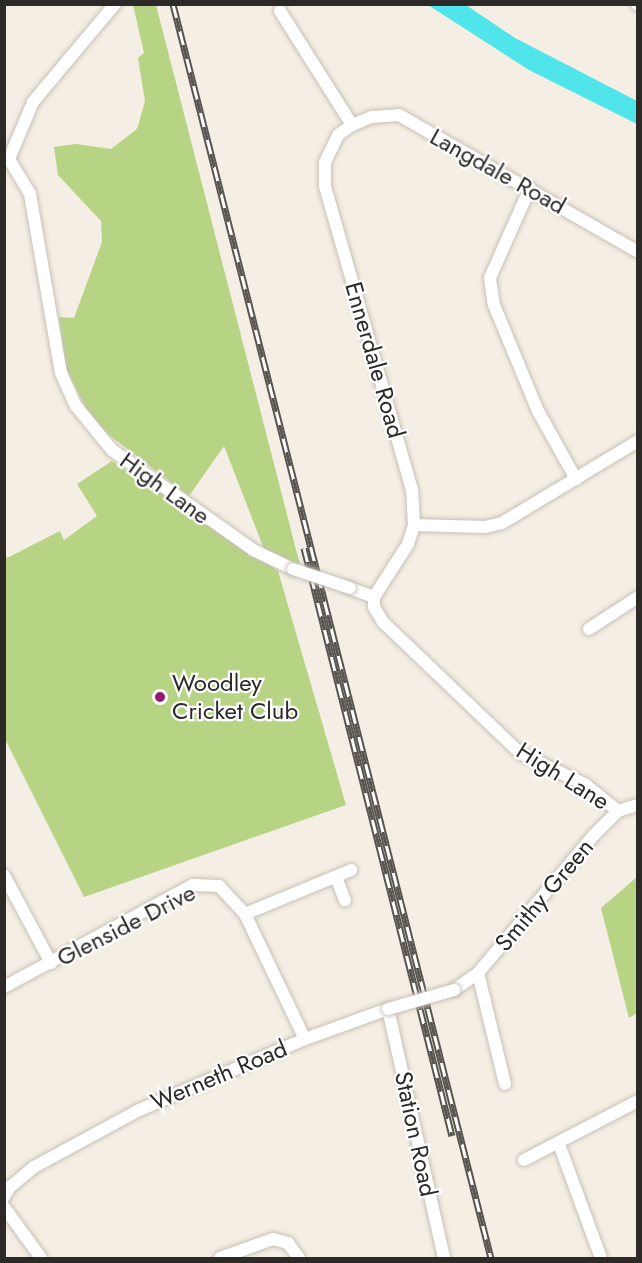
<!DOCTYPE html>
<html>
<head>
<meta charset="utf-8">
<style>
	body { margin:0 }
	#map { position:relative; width:642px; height:1263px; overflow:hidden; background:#f4eee4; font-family:Jost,sans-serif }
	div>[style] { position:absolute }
	.green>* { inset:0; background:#b7d384 }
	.water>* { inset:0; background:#50e5ea }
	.roads { filter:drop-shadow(0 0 2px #c7c1b7) drop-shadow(0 0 2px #c7c1b7) }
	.minor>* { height:12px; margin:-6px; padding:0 6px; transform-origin:6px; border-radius:6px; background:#fff }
	.rail>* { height:7px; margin-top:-3.5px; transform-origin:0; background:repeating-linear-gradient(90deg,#fff 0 14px,#595551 0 28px); box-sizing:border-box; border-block:2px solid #595551 }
	.bridges { filter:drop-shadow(0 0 2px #c7c1b7) drop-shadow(0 0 2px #c7c1b7) }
	.minor-bridge>* { height:12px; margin:-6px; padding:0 6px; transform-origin:6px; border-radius:6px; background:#fff }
	.dots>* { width:16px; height:16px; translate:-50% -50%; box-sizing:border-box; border:3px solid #fff; border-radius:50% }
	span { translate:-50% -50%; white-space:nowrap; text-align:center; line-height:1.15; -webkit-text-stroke:4.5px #fff; paint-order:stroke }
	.street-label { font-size:24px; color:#2c2926 }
	.poi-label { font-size:24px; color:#2c2926 }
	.left { translate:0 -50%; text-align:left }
	.frame { position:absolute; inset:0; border:6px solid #2c2926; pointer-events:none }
</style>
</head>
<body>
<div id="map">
	<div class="green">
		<i style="clip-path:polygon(133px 5px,156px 5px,300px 565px,264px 549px,224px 446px,189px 496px,105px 432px,86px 408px,66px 368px,59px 317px,74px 318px,102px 242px,101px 221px,58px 175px,54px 147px,76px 144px,111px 149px,137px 129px,145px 101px,138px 58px,144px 53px)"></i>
		<i style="clip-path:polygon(112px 461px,278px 571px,346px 805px,84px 897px,5px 739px,4px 553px,7px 558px,60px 531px,64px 540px,97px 516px,77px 484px)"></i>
		<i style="clip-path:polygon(637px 877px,637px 1013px,629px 1018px,601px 908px)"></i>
	</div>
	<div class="water">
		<i style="clip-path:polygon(428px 5px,466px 5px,515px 38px,637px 101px,637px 124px,529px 70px)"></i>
	</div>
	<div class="roads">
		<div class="minor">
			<i style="left:115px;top:4px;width:128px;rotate:129.9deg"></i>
			<i style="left:33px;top:102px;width:62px;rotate:112.8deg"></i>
			<i style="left:9px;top:159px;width:41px;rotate:59deg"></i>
			<i style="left:30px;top:194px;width:182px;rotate:80.2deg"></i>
			<i style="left:61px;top:373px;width:36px;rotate:66deg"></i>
			<i style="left:76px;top:406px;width:57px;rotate:50.7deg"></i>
			<i style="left:112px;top:450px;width:173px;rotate:35.3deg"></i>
			<i style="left:253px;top:550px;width:44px;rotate:25.4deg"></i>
			<i style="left:637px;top:4px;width:1px;rotate:45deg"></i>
			<i style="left:280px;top:11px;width:135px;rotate:57.7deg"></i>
			<i style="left:530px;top:188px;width:98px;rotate:114deg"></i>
			<i style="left:490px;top:278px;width:27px;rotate:82deg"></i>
			<i style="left:494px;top:305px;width:115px;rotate:67.5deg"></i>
			<i style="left:538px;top:411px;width:78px;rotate:60.8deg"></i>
			<i style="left:414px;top:525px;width:71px;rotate:1.6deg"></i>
			<i style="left:485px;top:527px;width:17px;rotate:-13deg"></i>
			<i style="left:502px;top:523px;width:159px;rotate:-31.1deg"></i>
			<i style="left:350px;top:588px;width:26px;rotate:21deg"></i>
			<i style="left:589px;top:629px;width:59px;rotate:-33.1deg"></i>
			<i style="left:618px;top:811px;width:41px;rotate:-140.9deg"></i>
			<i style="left:586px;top:785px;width:73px;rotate:-154.1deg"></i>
			<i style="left:520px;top:753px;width:190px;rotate:-136.3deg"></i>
			<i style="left:383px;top:622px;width:17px;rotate:-121deg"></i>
			<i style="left:374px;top:607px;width:10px;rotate:-90deg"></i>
			<i style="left:374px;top:597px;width:63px;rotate:-57.3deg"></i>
			<i style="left:408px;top:544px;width:20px;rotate:-72deg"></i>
			<i style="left:414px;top:525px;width:35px;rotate:-93deg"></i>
			<i style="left:412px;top:490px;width:315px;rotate:-106deg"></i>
			<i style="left:325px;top:187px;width:25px;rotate:-90deg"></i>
			<i style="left:325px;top:162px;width:30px;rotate:-64deg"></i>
			<i style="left:338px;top:135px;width:17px;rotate:-36deg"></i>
			<i style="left:352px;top:125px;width:22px;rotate:-22deg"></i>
			<i style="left:372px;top:117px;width:27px;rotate:-4deg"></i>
			<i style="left:399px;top:115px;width:275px;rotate:29.8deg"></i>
			<i style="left:4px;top:875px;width:100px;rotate:61.9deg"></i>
			<i style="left:336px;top:877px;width:25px;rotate:69deg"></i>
			<i style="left:245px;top:914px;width:115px;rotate:-22.5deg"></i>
			<i style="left:478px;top:973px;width:114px;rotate:76.3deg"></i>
			<i style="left:4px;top:987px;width:215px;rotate:-28.4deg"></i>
			<i style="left:193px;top:885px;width:26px;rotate:2deg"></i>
			<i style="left:219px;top:886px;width:38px;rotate:47deg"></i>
			<i style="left:245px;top:914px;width:139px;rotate:64.4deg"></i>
			<i style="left:454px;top:990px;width:29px;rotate:-35deg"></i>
			<i style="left:478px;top:973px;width:180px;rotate:-50deg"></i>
			<i style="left:594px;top:835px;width:34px;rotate:-45deg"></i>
			<i style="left:618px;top:811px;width:21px;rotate:-17deg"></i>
			<i style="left:559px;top:1144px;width:121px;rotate:69.8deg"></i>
			<i style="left:524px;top:1160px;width:128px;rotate:-27.4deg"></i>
			<i style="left:4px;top:1197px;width:12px;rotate:-59deg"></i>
			<i style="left:10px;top:1187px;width:31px;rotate:-40deg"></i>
			<i style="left:34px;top:1167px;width:117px;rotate:-28.5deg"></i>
			<i style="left:137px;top:1111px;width:183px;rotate:-23.2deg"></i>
			<i style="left:305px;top:1039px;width:88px;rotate:-19.9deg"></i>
			<i style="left:388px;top:1009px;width:255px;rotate:77.3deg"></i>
			<i style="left:4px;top:1207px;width:63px;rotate:54deg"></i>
			<i style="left:220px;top:1258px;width:56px;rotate:-19.7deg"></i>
			<i style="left:273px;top:1239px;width:16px;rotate:15deg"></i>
			<i style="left:288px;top:1243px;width:19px;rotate:54deg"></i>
		</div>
	</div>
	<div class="rail">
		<i style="left:173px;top:4px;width:1294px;rotate:75.77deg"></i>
		<i style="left:304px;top:548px;width:606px;rotate:75.87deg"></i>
	</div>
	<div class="bridges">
		<div class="minor-bridge">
			<i style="left:293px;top:569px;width:60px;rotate:18.4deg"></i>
			<i style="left:388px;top:1009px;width:69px;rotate:-16.1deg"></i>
		</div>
	</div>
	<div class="dots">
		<i style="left:160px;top:697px;background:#961871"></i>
	</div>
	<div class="street-label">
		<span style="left:498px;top:171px;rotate:29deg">Langdale Road</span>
		<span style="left:375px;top:360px;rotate:74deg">Ennerdale Road</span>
		<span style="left:165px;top:488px;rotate:36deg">High Lane</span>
		<span style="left:563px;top:776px;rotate:32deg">High Lane</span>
		<span style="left:544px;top:895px;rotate:-50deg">Smithy Green</span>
		<span style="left:126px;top:925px;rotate:-27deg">Glenside Drive</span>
		<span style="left:219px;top:1075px;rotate:-23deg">Werneth Road</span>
		<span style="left:416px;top:1134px;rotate:78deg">Station Road</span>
	</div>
	<div class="poi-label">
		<span class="left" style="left:172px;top:697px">Woodley<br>Cricket Club</span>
	</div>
	<div class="frame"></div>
</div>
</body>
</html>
